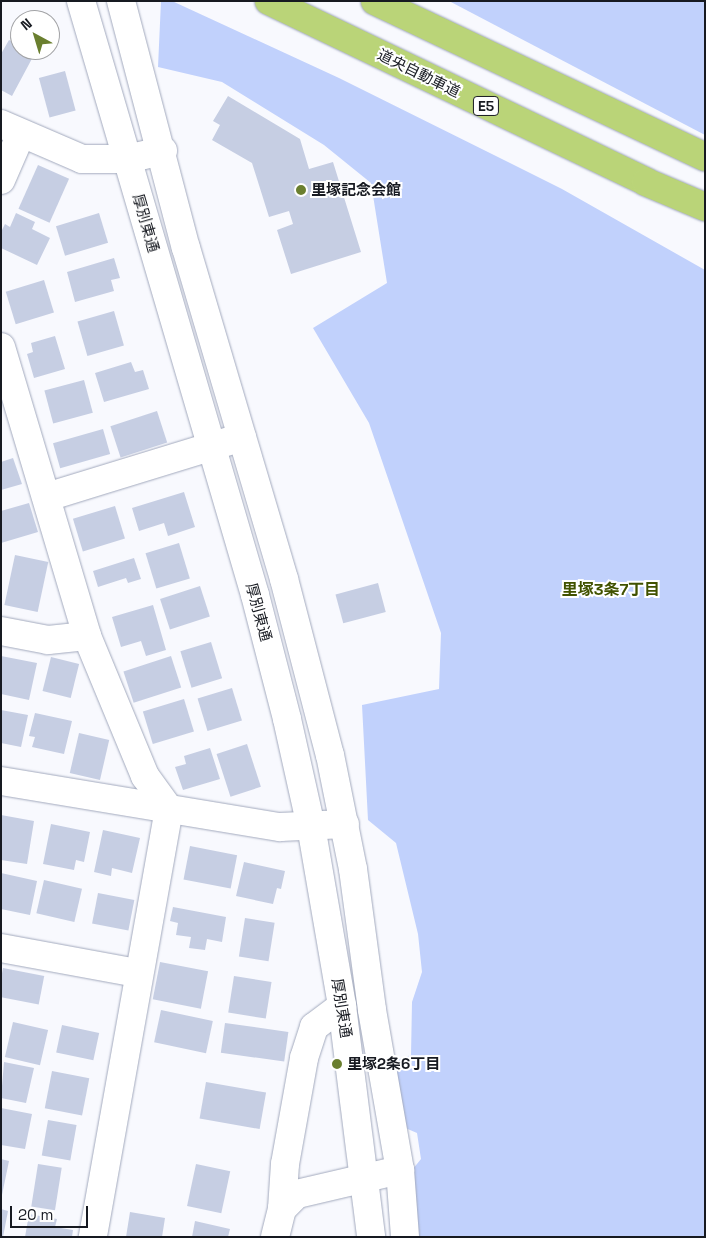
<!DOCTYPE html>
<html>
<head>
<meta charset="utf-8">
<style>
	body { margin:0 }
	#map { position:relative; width:706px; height:1238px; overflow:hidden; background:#f8f9fe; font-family:"Space Grotesk","Noto Sans JP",sans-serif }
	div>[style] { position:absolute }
	.green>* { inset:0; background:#c1d1fc }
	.building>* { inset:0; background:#c6cee3; transform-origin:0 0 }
	.roads { filter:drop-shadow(0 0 1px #a2a9bd) drop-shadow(0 0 1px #a2a9bd) }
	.minor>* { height:28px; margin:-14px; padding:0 14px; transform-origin:14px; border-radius:14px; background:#fff }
	.tertiary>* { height:28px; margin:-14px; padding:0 14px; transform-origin:14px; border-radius:14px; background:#fff }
	.motorway>* { height:28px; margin:-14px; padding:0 14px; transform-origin:14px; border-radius:14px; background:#bad478 }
	.dots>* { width:14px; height:14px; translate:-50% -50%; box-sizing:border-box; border:2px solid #fff; border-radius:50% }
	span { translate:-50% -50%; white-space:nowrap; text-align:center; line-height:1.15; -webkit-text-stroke:4px #fff; paint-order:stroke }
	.shield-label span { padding:1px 4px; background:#fff; border:1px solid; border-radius:4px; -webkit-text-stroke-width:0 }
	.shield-label { font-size:14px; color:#171a21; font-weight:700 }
	.street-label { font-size:15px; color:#171a21 }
	.poi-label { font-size:15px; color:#171a21; font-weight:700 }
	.left { translate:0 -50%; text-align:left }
	.neighbourhood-label { font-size:16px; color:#415200; font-weight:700 }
	.frame { position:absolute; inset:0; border:2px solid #171a21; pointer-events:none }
	.north { position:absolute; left:10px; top:10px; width:50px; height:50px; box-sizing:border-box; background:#fff; border:1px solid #a2a3a6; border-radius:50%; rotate:321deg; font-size:14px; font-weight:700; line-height:20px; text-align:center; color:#171a21 }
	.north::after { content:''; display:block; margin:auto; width:18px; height:22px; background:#6a7f2f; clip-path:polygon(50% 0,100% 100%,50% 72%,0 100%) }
	.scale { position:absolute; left:10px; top:1206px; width:78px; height:22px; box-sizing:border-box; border:2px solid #171a21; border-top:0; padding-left:6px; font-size:15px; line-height:18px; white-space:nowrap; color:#171a21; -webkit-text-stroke:4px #fff; paint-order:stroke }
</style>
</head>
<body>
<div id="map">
	<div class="green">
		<i style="clip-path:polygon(161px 1px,172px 1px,339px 78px,562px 189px,705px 270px,705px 1237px,410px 1237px,404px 1180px,421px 1159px,417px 1133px,403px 1127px,392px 1071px,397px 1060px,411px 1055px,412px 1002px,422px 972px,418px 934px,396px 843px,368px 820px,362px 705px,439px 689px,441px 633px,369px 423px,313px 328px,387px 283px,371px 183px,324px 145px,222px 82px,158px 67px)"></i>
		<i style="clip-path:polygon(449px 1px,705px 1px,705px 135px)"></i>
	</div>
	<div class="building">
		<i style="clip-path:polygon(9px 40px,20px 45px,20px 50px,35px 53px,12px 96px,1px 90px,1px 54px)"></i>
		<i style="left:65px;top:71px;width:41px;height:27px;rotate:75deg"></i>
		<i style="clip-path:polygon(228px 96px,300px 139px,309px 169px,333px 162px,361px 252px,291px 274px,277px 230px,293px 224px,289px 211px,269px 217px,252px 163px,212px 140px,220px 125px,213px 121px)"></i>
		<i style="left:38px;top:165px;width:34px;height:48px;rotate:24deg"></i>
		<i style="clip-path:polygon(16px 213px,35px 222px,32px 229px,50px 238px,37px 265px,1px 248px,1px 232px,5px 224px,10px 227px)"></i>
		<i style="left:99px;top:213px;width:31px;height:45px;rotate:73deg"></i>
		<i style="clip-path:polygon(114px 258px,120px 278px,111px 280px,114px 291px,75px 302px,67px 272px)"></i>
		<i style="left:44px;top:280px;width:34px;height:40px;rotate:73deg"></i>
		<i style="left:114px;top:311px;width:36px;height:38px;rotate:74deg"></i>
		<i style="clip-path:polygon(55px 336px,65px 369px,34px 378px,27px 354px,33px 352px,31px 343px)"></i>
		<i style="clip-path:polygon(131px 362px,135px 372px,143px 370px,149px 389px,104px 402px,95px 373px)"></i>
		<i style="left:84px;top:380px;width:34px;height:41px;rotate:75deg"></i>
		<i style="left:157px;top:411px;width:33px;height:49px;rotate:72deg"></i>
		<i style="left:103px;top:429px;width:26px;height:52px;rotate:74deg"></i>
		<i style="clip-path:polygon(13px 458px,22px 484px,1px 490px,1px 462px)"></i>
		<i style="clip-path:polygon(184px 492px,195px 527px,168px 536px,164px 523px,139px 531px,132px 508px)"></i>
		<i style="clip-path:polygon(29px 503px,38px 532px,1px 543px,1px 511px)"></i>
		<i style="left:115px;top:506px;width:34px;height:44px;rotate:73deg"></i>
		<i style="left:179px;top:543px;width:37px;height:35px;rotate:73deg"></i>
		<i style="left:15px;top:555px;width:34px;height:51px;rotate:12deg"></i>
		<i style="clip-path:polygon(134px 558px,141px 579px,128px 583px,126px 578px,98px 587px,93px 571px)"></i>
		<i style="left:378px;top:583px;width:30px;height:44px;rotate:75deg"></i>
		<i style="left:200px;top:586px;width:32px;height:42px;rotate:72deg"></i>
		<i style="clip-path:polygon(153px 605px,166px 650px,146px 656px,141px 641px,121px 647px,112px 617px)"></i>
		<i style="left:211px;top:642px;width:38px;height:32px;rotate:73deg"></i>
		<i style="clip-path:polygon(1px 656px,37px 663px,29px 700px,1px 694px)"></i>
		<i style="left:171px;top:656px;width:33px;height:50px;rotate:72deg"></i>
		<i style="left:51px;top:657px;width:29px;height:35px;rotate:14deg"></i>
		<i style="left:232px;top:688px;width:34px;height:36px;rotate:73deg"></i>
		<i style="left:184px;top:699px;width:34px;height:43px;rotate:73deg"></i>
		<i style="clip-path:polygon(1px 710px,28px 715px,21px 747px,1px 743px)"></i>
		<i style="clip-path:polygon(35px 713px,72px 721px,64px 754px,32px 747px,35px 737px,29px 736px)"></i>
		<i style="left:79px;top:733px;width:31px;height:41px;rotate:13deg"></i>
		<i style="left:247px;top:744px;width:45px;height:32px;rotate:72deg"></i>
		<i style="clip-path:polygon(210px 748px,220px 779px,183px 790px,175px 767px,186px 764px,184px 756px)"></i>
		<i style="clip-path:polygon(1px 815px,34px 821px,27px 864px,1px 860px)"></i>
		<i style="clip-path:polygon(51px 824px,90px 832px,84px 862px,76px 860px,74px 870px,43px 864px)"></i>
		<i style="clip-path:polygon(103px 830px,140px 838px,132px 873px,112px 868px,111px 876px,94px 872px)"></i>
		<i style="left:190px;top:846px;width:48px;height:34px;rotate:11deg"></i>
		<i style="clip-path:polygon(244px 862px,285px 871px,281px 889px,277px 888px,273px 904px,236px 896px)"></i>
		<i style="clip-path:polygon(1px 873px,37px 881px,30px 915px,1px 909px)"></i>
		<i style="left:44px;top:880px;width:39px;height:34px;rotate:13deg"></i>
		<i style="left:98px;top:893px;width:37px;height:31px;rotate:11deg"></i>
		<i style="clip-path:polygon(173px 907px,226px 917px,222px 942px,207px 939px,205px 950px,189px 948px,191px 937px,176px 935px,178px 923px,170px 921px)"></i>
		<i style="left:245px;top:918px;width:30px;height:39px;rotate:9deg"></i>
		<i style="left:160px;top:962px;width:49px;height:38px;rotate:11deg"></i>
		<i style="left:3px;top:968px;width:42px;height:29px;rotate:11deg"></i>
		<i style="left:234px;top:976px;width:38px;height:37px;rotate:9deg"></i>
		<i style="left:161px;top:1010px;width:53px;height:33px;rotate:12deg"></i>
		<i style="left:13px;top:1022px;width:36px;height:36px;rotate:13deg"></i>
		<i style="left:225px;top:1023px;width:64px;height:30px;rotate:8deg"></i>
		<i style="left:62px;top:1025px;width:38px;height:28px;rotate:12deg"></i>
		<i style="clip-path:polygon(4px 1062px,34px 1068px,26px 1103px,1px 1098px)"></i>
		<i style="left:52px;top:1071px;width:38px;height:38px;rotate:11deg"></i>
		<i style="left:206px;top:1082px;width:61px;height:37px;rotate:10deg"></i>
		<i style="clip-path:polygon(1px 1108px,32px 1114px,25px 1149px,1px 1145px)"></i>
		<i style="left:48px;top:1120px;width:29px;height:36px;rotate:10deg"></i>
		<i style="clip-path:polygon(1px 1159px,9px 1161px,2px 1195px,1px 1195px)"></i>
		<i style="left:38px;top:1164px;width:24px;height:43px;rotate:9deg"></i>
		<i style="left:196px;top:1164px;width:35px;height:43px;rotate:12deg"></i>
		<i style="clip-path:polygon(1px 1209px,8px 1211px,3px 1237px,1px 1237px)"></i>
		<i style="clip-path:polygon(130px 1212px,165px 1218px,162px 1237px,126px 1237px)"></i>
		<i style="clip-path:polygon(29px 1214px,57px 1219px,55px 1227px,73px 1230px,72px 1237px,25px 1237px)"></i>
		<i style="clip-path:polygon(195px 1221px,230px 1229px,228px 1237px,192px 1237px)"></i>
	</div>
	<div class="roads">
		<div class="minor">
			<i style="left:1px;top:124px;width:88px;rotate:23.4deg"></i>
			<i style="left:82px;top:159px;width:45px"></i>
			<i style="left:127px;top:159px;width:37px;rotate:-13deg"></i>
			<i style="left:1px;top:180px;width:50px;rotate:-66.5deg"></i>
			<i style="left:1px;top:347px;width:302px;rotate:73.4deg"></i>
			<i style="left:87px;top:636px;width:152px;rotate:67.5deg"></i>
			<i style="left:145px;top:776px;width:41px;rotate:54deg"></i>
			<i style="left:169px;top:809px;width:435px;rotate:100.1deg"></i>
			<i style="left:47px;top:497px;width:204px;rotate:-17.1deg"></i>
			<i style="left:1px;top:631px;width:48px;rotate:10.8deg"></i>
			<i style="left:48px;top:640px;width:39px;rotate:-6deg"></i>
			<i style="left:1px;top:781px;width:283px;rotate:9.4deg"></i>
			<i style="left:280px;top:827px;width:65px;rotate:-2.6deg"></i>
			<i style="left:1px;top:948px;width:138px;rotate:10.4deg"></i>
			<i style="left:282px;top:1209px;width:45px;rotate:-86.2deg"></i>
			<i style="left:285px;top:1164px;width:108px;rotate:-79.8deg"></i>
			<i style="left:304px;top:1058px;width:33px;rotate:-72deg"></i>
			<i style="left:314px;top:1027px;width:35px;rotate:-37deg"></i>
			<i style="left:275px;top:1237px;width:29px;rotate:-76deg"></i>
			<i style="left:282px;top:1209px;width:21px;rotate:-45deg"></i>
			<i style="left:297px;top:1194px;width:106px;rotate:-13.1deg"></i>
		</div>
		<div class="tertiary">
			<i style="left:81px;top:1px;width:619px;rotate:73.67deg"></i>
			<i style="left:255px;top:595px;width:128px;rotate:75.5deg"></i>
			<i style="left:287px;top:719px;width:110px;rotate:77.4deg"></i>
			<i style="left:311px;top:826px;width:183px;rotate:80.2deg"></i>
			<i style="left:342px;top:1006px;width:233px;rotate:82.8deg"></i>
			<i style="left:121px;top:1px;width:255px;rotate:75.3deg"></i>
			<i style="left:186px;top:248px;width:345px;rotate:73.5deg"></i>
			<i style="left:284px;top:579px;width:182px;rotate:75.4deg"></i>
			<i style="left:330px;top:755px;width:116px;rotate:78.6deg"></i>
			<i style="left:353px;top:869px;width:142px;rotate:82.3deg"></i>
			<i style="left:372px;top:1010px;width:162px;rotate:80.1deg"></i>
			<i style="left:400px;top:1170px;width:67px;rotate:85.7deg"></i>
		</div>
		<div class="motorway">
			<i style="left:269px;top:1px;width:418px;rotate:25.6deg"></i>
			<i style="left:646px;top:182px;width:64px;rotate:23deg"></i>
			<i style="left:375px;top:1px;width:365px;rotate:25.3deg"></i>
		</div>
	</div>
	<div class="dots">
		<i style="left:301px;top:190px;background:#6a7f2f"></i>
		<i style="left:337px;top:1064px;background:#6a7f2f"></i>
	</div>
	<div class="shield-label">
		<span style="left:486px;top:106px">E5</span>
	</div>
	<div class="street-label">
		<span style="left:419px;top:73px;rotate:26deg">道央自動車道</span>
		<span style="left:146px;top:223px;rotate:74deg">厚別東通</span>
		<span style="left:259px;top:612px;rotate:75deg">厚別東通</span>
		<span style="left:342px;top:1008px;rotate:81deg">厚別東通</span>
	</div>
	<div class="poi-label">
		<span class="left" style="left:311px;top:190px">里塚記念会館</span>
		<span class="left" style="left:347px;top:1064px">里塚2条6丁目</span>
	</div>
	<div class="neighbourhood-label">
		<span style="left:611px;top:590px">里塚3条7丁目</span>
	</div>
	<div class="frame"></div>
	<div class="north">N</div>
	<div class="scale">20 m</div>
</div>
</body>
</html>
